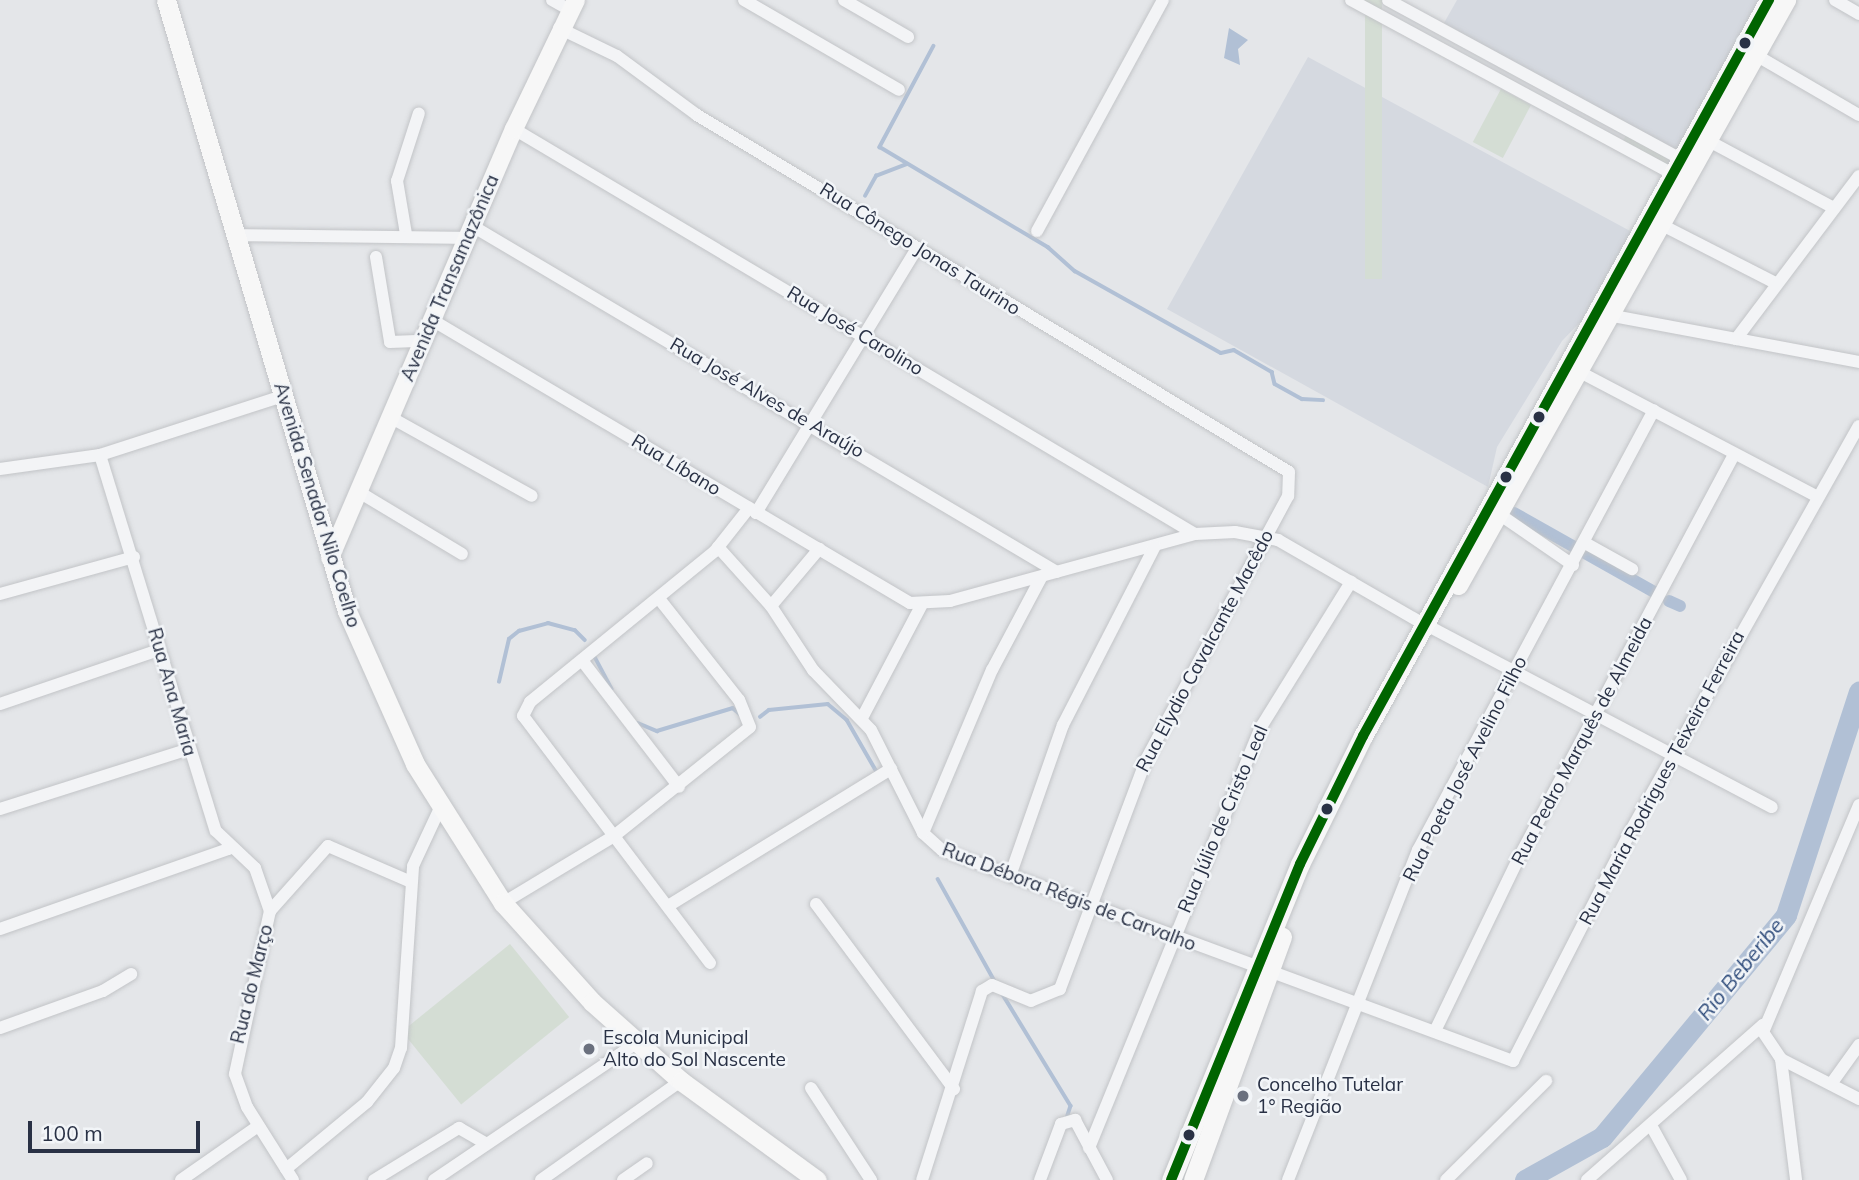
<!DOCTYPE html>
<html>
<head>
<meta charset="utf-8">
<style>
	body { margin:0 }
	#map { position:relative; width:1859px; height:1180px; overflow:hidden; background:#e4e6e9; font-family:Mulish,sans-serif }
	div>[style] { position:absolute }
	.built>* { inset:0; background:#d5d9e0 }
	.green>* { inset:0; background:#d4ddd4; transform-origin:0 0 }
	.water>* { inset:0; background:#b1c0d5 }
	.stream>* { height:3.5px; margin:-1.75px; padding:0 1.75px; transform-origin:1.75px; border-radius:1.75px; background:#b1c0d5 }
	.canal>* { height:12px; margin:-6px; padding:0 6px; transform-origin:6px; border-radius:6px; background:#b1c0d5 }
	.river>* { height:21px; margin:-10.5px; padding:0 10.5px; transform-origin:10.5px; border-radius:10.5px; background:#b1c0d5 }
	.roads { filter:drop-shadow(0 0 2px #c2c4c7) drop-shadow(0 0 2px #c2c4c7) }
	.street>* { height:12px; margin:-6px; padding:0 6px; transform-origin:6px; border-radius:6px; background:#f3f4f6 }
	.secondary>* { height:18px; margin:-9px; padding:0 9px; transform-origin:9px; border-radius:9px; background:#f7f7f7 }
	.primary>* { height:19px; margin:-9.5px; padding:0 9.5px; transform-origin:9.5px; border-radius:9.5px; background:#f7f7f7 }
	.bus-1>* { height:10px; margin:-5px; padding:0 5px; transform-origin:5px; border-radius:5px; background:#006400 }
	.dots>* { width:19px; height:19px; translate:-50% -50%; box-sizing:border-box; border:4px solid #f2f5f8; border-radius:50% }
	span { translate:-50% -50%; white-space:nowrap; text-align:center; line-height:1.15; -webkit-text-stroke:5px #f2f5f8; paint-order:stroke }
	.street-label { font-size:19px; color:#293145 }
	.poi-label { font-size:19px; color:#293145 }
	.left { translate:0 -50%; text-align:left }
	.water-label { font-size:21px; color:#304d7c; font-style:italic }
	.scale { position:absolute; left:28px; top:1121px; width:172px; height:32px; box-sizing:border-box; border:4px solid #293145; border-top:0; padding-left:9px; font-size:21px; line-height:24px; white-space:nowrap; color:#293145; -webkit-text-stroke:5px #f2f5f8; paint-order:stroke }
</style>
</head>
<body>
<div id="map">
	<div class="built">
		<i style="clip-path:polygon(1457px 0,1760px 0,1674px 154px,1444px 23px)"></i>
		<i style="clip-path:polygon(1308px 57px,1632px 232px,1586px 316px,1562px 341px,1497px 447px,1488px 487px,1167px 309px)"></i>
	</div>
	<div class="green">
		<i style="left:1365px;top:0;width:17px;height:279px"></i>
		<i style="left:1501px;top:89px;width:34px;height:60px;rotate:28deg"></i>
		<i style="left:1626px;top:135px;width:50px;height:8px;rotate:28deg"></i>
		<i style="left:510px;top:944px;width:94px;height:139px;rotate:51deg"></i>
	</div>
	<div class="water">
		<i style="clip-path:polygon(1229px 28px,1248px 40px,1238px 49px,1240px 65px,1224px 58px)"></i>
	</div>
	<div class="stream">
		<i style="left:934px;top:46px;width:115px;rotate:118.1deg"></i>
		<i style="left:880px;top:147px;width:196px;rotate:30.8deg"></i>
		<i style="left:1048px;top:247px;width:36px;rotate:42deg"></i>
		<i style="left:1075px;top:271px;width:167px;rotate:29.3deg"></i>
		<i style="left:1221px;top:353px;width:13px;rotate:-13deg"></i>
		<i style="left:1234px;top:350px;width:44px;rotate:30.1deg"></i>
		<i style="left:1272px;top:372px;width:12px;rotate:76deg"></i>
		<i style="left:1275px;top:384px;width:31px;rotate:29deg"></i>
		<i style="left:1302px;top:399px;width:21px;rotate:3deg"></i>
		<i style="left:865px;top:196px;width:23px;rotate:-61deg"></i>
		<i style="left:876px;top:176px;width:33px;rotate:-21deg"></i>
		<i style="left:595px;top:657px;width:36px;rotate:62deg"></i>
		<i style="left:499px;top:682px;width:44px;rotate:-76.9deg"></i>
		<i style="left:509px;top:639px;width:13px;rotate:-39deg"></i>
		<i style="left:519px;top:631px;width:30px;rotate:-15deg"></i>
		<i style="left:548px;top:623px;width:28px;rotate:15deg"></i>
		<i style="left:575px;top:630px;width:14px;rotate:45deg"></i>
		<i style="left:760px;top:717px;width:11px;rotate:-38deg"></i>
		<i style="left:769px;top:710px;width:59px;rotate:-5.8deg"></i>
		<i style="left:828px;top:704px;width:25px;rotate:40deg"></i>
		<i style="left:847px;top:720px;width:60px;rotate:60deg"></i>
		<i style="left:638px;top:723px;width:21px;rotate:23deg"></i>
		<i style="left:657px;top:731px;width:79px;rotate:-16.8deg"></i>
		<i style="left:733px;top:708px;width:9px;rotate:41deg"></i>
		<i style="left:938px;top:879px;width:119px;rotate:60.9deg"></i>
		<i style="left:1002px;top:993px;width:132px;rotate:58.6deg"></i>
		<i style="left:1071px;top:1106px;width:13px;rotate:108deg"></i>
	</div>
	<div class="canal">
		<i style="left:1514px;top:513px;width:165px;rotate:29.4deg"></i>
		<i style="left:1669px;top:601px;width:12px;rotate:24deg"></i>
	</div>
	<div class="river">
		<i style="left:1525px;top:1180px;width:88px;rotate:-29.2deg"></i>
		<i style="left:1602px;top:1137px;width:288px;rotate:-50.3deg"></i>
		<i style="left:1786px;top:915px;width:235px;rotate:-71.9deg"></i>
	</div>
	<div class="roads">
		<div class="street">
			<i style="left:552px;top:0;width:21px;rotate:29deg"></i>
			<i style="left:744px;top:0;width:179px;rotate:30.1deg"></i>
			<i style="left:844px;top:0;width:74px;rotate:30deg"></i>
			<i style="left:1351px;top:0;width:370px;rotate:28.4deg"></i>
			<i style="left:1388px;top:0;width:339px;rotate:28.5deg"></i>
			<i style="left:1835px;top:0;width:28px;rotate:30deg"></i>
			<i style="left:559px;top:28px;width:64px;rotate:25.8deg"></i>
			<i style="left:617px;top:56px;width:99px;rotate:36.4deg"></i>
			<i style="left:697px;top:115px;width:691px;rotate:31.09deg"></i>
			<i style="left:1289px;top:472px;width:24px;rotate:92deg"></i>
			<i style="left:1288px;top:496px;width:300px;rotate:118.3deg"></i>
			<i style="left:1146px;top:760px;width:245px;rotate:110.6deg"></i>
			<i style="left:1060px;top:989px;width:31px;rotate:158deg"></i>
			<i style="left:1031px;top:1001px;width:42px;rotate:-157.7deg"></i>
			<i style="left:992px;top:985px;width:12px;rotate:149deg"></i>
			<i style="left:982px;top:991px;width:198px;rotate:107.6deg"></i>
			<i style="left:1754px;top:54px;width:121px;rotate:30.2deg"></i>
			<i style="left:514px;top:129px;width:792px;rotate:30.74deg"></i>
			<i style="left:1707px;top:140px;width:144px;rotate:28.2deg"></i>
			<i style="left:1660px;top:224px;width:131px;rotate:27.1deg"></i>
			<i style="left:474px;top:227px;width:677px;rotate:30.62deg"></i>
			<i style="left:1037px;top:231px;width:263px;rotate:-61.4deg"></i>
			<i style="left:406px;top:234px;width:54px;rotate:-99.6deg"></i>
			<i style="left:397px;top:181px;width:71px;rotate:-72.1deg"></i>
			<i style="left:234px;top:235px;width:235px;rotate:0.7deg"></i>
			<i style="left:376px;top:257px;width:86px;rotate:80.6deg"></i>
			<i style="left:390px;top:342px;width:33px;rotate:-2deg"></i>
			<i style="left:1608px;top:315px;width:255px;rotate:10.6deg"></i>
			<i style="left:432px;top:320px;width:555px;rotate:30.63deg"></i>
			<i style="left:910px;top:603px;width:40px;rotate:-2.9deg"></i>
			<i style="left:950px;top:601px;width:254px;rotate:-15.3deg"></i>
			<i style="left:1195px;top:534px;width:40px;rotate:-2.9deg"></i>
			<i style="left:1235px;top:532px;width:44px;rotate:10.5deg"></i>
			<i style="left:1278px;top:540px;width:166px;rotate:30deg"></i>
			<i style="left:1736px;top:339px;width:204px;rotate:-53deg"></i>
			<i style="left:1578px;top:371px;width:271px;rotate:27.7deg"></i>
			<i style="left:390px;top:417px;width:162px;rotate:29.1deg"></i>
			<i style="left:100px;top:455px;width:393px;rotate:72.9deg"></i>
			<i style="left:216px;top:831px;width:54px;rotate:43.5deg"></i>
			<i style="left:255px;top:868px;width:46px;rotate:70.8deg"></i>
			<i style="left:0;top:469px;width:101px;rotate:-8deg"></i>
			<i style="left:100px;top:455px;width:192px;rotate:-17.9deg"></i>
			<i style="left:359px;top:492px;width:120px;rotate:31deg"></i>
			<i style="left:756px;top:513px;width:310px;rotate:-58.7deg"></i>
			<i style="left:1499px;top:514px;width:90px;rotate:34.6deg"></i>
			<i style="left:1585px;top:543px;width:54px;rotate:29deg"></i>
			<i style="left:718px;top:547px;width:79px;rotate:48.1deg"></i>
			<i style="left:771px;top:606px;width:77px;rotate:56.7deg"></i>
			<i style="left:813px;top:670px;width:83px;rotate:46deg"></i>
			<i style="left:871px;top:730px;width:115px;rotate:63.2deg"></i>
			<i style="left:923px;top:833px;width:25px;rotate:42deg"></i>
			<i style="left:942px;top:850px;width:609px;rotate:20.28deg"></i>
			<i style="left:1513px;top:1061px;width:257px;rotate:-62.9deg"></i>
			<i style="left:1630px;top:832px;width:466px;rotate:-60.6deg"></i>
			<i style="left:0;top:594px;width:139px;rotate:-15.4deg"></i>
			<i style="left:771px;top:606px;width:75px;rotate:-49.9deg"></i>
			<i style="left:1432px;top:628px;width:384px;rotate:27.8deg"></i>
			<i style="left:584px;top:663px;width:156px;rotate:52.5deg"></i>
			<i style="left:0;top:704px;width:168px;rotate:-18.8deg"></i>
			<i style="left:862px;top:718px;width:127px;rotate:-62.2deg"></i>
			<i style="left:1859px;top:805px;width:246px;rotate:112.9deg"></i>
			<i style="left:1763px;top:1032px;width:32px;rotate:56deg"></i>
			<i style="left:1781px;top:1059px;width:88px;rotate:27.1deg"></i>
			<i style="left:0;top:809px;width:198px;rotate:-17.6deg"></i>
			<i style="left:923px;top:833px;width:177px;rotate:-67.1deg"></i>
			<i style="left:992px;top:670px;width:106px;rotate:-62deg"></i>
			<i style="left:1010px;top:876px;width:160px;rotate:-70.7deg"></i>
			<i style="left:1063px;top:725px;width:201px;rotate:-62.8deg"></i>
			<i style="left:503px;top:903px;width:130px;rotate:-31.1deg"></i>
			<i style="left:614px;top:836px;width:174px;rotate:-38.7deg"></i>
			<i style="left:750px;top:727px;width:29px;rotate:-112deg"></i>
			<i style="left:739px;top:700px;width:127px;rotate:-128.3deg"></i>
			<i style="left:816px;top:904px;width:231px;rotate:53.3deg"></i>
			<i style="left:668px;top:906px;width:262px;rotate:-31.6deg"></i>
			<i style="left:0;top:929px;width:243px;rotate:-19.3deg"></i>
			<i style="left:710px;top:963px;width:310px;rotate:-127.1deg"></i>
			<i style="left:523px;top:716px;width:16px;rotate:-63deg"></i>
			<i style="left:530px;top:702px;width:239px;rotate:-39.2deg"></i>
			<i style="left:715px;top:551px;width:55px;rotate:-51.7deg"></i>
			<i style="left:0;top:1028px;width:109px;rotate:-19.8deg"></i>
			<i style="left:103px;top:991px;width:33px;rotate:-31deg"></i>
			<i style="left:1435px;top:1031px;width:189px;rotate:-64.2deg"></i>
			<i style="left:1517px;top:861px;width:461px;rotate:-61.9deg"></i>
			<i style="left:1781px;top:1059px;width:122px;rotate:82.9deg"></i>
			<i style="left:1831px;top:1084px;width:48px;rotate:-54.3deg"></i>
			<i style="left:811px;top:1088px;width:110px;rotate:56.9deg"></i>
			<i style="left:1653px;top:1129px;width:58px;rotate:61.2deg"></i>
			<i style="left:1089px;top:1148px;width:455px;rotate:-67.8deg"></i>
			<i style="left:1261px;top:727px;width:171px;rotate:-58.2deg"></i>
			<i style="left:286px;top:1169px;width:105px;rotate:-39.6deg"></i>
			<i style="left:367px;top:1102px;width:43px;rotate:-51.5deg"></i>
			<i style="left:394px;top:1068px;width:21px;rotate:-71deg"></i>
			<i style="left:401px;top:1048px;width:182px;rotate:-86.2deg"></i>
			<i style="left:413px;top:866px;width:64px;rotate:-65deg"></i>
			<i style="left:181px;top:1180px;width:94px;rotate:-35deg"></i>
			<i style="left:293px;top:1180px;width:86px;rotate:-122.2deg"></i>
			<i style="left:247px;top:1107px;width:35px;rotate:-110deg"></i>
			<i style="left:235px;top:1074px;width:167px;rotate:-77.9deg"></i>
			<i style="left:270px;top:911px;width:87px;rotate:-48.3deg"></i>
			<i style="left:328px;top:846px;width:90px;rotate:23.4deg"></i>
			<i style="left:374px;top:1180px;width:100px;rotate:-31.5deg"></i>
			<i style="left:459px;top:1128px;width:30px;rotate:30deg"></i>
			<i style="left:434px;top:1180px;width:243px;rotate:-34.1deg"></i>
			<i style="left:541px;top:1180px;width:171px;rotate:-35.3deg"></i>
			<i style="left:623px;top:1180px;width:29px;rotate:-35deg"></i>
			<i style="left:1040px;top:1180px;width:60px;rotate:-69.4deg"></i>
			<i style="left:1061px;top:1124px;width:15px;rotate:-16deg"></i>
			<i style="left:1075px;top:1120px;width:68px;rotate:61.9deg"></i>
			<i style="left:1288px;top:1180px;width:355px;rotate:-68.5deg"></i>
			<i style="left:1418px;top:850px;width:499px;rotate:-61.8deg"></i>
			<i style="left:1446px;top:1180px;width:141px;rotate:-44.7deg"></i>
			<i style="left:1587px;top:1180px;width:235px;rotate:-41.4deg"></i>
		</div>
		<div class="secondary">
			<i style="left:330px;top:558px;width:467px;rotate:-66.8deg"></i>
			<i style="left:514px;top:129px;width:143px;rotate:-64.3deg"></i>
		</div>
		<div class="primary">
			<i style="left:166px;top:0;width:637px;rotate:73.5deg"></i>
			<i style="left:347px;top:611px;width:167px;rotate:66deg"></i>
			<i style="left:415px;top:764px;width:165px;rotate:57.7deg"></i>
			<i style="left:503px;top:903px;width:133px;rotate:48deg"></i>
			<i style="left:592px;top:1002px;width:119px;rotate:41.6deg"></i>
			<i style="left:681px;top:1081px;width:168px;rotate:36.1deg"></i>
			<i style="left:1458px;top:585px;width:671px;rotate:-60.72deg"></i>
			<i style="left:1171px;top:1180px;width:341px;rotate:-67.8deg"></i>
			<i style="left:1300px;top:864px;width:143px;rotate:-63.8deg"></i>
			<i style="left:1363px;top:736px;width:841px;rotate:-61.12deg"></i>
			<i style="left:1193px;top:1180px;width:259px;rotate:-69.9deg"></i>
		</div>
	</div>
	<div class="bus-1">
		<i style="left:1171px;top:1180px;width:341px;rotate:-67.8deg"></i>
		<i style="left:1300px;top:864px;width:143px;rotate:-63.8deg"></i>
		<i style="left:1363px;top:736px;width:841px;rotate:-61.12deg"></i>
	</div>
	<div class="dots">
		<i style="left:1745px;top:43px;background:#293145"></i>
		<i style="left:1539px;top:417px;background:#293145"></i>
		<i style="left:1506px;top:477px;background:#293145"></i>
		<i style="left:1327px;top:809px;background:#293145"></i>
		<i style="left:589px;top:1049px;background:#6a707e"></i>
		<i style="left:1243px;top:1096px;background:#6a707e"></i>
		<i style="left:1189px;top:1135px;background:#293145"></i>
	</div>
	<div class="street-label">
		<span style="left:920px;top:249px;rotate:32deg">Rua Cônego Jonas Taurino</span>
		<span style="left:450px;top:278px;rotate:-67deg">Avenida Transamazônica</span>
		<span style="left:855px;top:331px;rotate:31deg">Rua José Carolino</span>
		<span style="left:767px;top:398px;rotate:30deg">Rua José Alves de Araújo</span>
		<span style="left:676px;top:465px;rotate:31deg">Rua Líbano</span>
		<span style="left:317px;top:505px;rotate:73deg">Avenida Senador Nilo Coelho</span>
		<span style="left:1205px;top:651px;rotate:-62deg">Rua Elydio Cavalcante Macêdo</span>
		<span style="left:172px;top:692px;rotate:74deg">Rua Ana Maria</span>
		<span style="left:1582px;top:741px;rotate:-62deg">Rua Pedro Marquês de Almeida</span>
		<span style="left:1465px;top:769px;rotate:-63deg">Rua Poeta José Avelino Filho</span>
		<span style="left:1662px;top:778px;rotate:-62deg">Rua Maria Rodrigues Teixeira Ferreira</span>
		<span style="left:1223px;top:819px;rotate:-67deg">Rua Júlio de Cristo Leal</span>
		<span style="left:1069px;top:897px;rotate:21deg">Rua Débora Régis de Carvalho</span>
		<span style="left:252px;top:984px;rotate:-76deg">Rua do Março</span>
	</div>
	<div class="poi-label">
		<span class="left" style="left:603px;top:1049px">Escola Municipal<br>Alto do Sol Nascente</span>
		<span class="left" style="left:1257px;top:1096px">Concelho Tutelar<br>1° Região</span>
	</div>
	<div class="water-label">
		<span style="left:1740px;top:969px;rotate:-51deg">Rio Beberibe</span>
	</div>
	<div class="scale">100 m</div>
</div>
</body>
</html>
